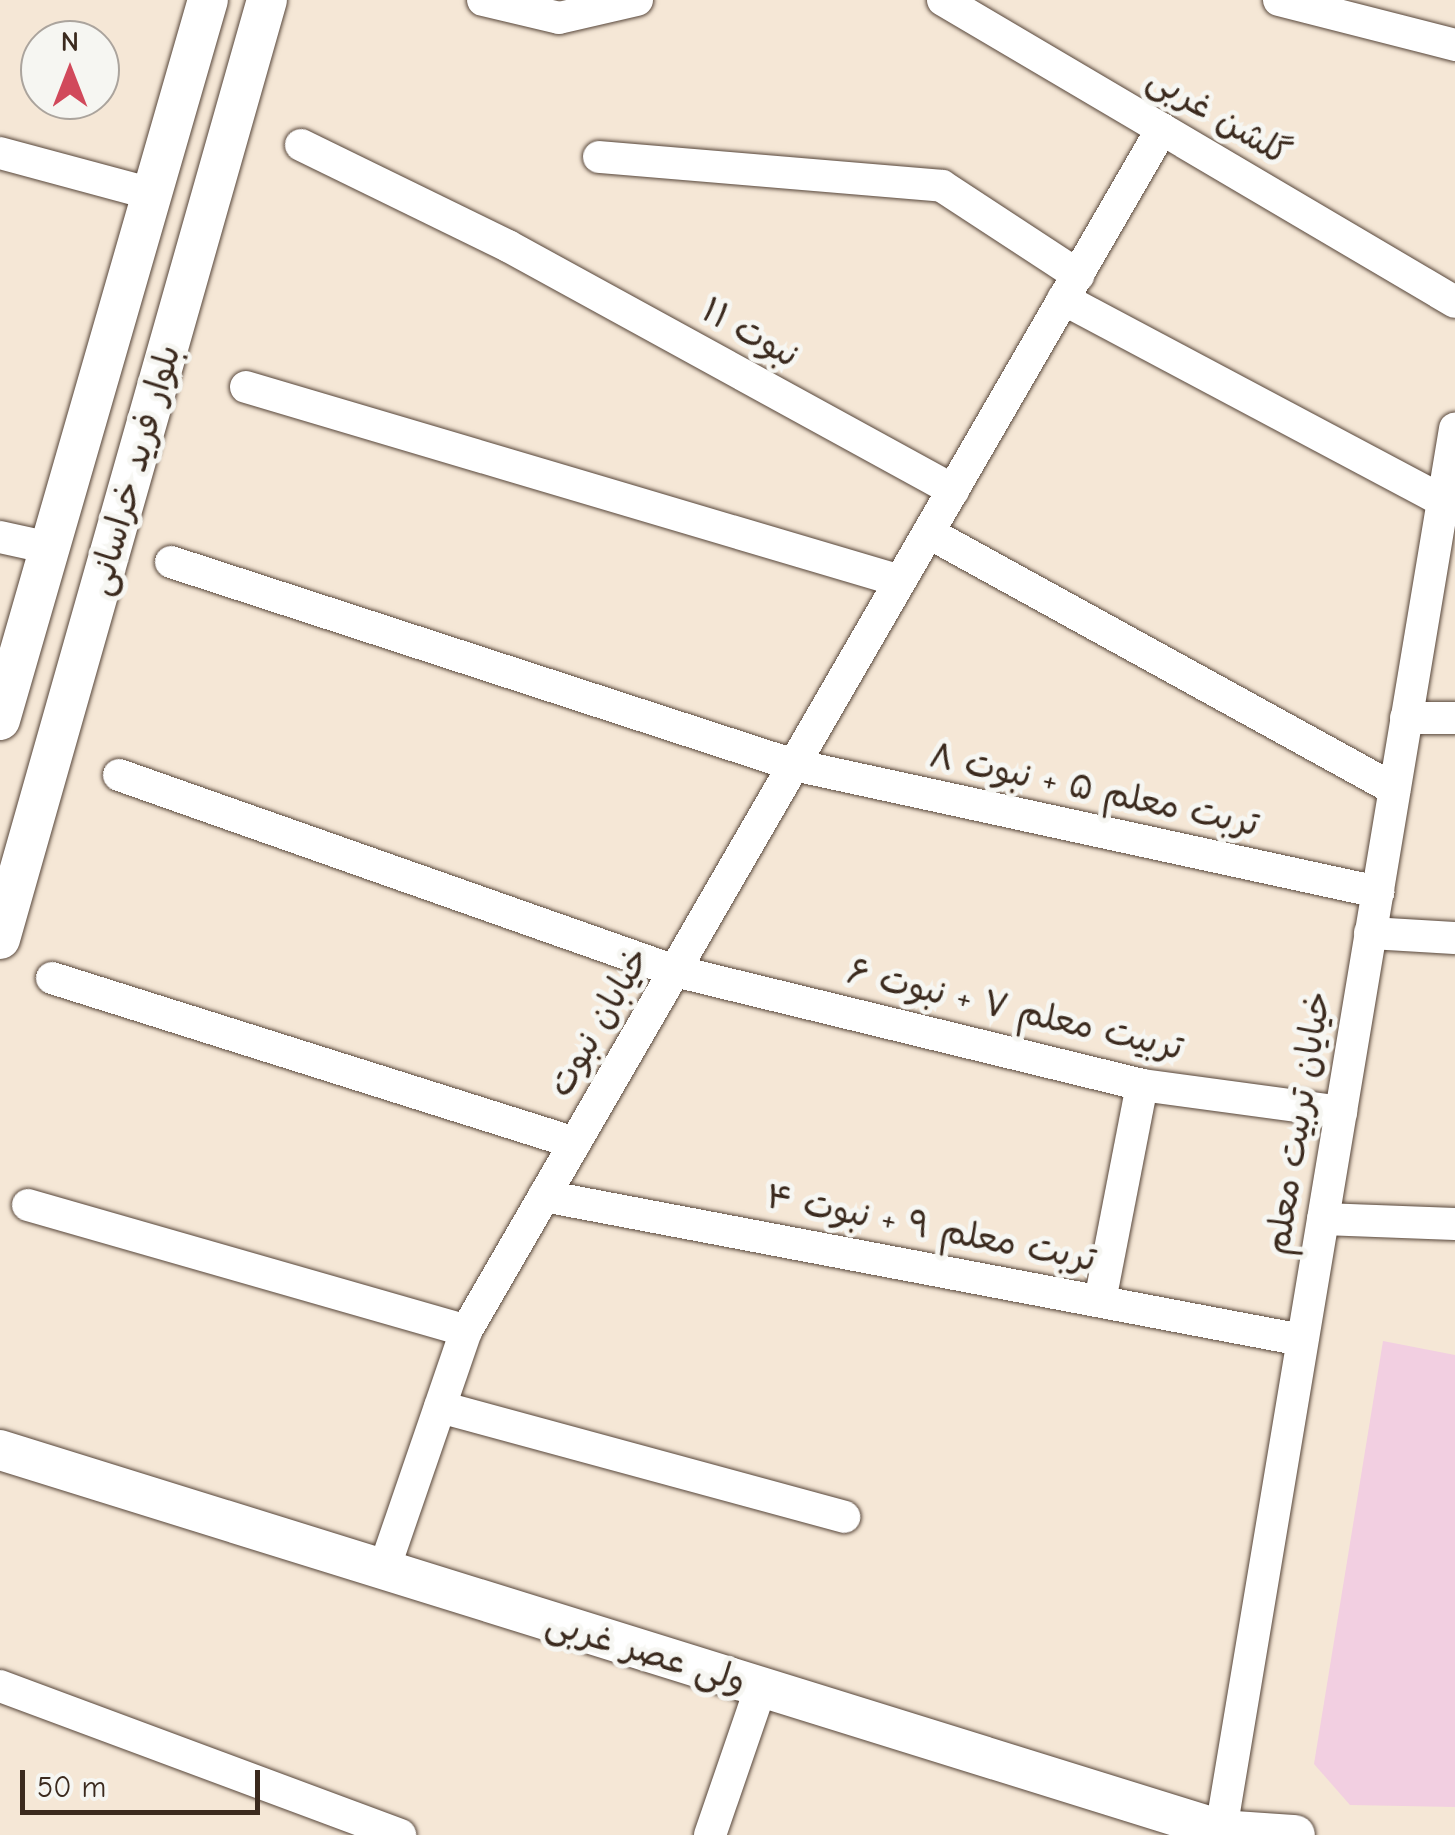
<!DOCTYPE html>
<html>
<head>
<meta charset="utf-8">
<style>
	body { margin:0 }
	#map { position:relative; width:1455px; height:1835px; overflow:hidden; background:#f5e7d6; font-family:"Comic Neue","Playpen Sans Arabic",sans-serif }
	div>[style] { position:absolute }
	.built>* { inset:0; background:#f2cfe1 }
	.roads { filter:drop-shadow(0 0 2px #57463a) drop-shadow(0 0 2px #57463a) }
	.minor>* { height:32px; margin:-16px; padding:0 16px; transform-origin:16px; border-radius:16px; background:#fff }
	.tertiary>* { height:40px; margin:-20px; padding:0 20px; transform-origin:20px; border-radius:20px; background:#fff }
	span { translate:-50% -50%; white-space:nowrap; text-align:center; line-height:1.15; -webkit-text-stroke:10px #f6f6f2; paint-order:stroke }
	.street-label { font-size:35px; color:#3b2a1e }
	.north { position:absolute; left:20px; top:20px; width:100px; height:100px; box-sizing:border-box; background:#f6f6f2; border:2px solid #aba49d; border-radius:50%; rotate:0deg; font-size:28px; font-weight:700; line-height:40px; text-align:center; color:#3b2a1e }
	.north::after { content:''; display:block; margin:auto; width:35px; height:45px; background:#d1495b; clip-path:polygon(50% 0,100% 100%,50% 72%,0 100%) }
	.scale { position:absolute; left:20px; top:1770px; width:240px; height:45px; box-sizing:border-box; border:5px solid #3b2a1e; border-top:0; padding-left:12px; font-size:30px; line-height:35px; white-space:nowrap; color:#3b2a1e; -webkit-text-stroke:8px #f6f6f2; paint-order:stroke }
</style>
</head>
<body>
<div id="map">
	<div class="built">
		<i style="clip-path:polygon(1383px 1341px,1455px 1355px,1455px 1807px,1350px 1805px,1314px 1764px)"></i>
	</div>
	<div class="roads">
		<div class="minor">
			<i style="left:483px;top:0;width:78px;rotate:13.3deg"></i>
			<i style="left:559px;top:18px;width:80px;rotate:-13deg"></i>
			<i style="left:943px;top:0;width:594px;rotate:30.53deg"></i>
			<i style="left:1279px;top:0;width:182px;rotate:14.3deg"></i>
			<i style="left:301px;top:145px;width:230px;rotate:26deg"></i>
			<i style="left:508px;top:246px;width:508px;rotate:28.74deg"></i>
			<i style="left:0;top:153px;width:157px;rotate:15.1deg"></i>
			<i style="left:599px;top:157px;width:344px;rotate:4.8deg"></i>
			<i style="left:942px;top:186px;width:163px;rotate:33.2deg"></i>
			<i style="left:1063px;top:299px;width:444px;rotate:28deg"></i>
			<i style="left:246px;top:387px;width:682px;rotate:16.52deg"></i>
			<i style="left:929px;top:533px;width:531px;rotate:28.83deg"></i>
			<i style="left:0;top:537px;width:51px;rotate:12.4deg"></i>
			<i style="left:171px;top:562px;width:655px;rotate:18.05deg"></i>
			<i style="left:794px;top:765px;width:598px;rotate:12.27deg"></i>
			<i style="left:1406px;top:718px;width:49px"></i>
			<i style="left:119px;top:775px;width:590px;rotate:19.42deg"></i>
			<i style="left:675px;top:971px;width:481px;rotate:13.7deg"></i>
			<i style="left:1142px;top:1085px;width:201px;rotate:7.7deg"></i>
			<i style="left:1370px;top:933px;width:85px;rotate:3.4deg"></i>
			<i style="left:52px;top:978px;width:548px;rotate:17.51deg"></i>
			<i style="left:544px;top:1196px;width:772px;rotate:10.76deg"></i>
			<i style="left:28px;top:1205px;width:456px;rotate:16deg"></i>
			<i style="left:1323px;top:1219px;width:132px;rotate:2.2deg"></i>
			<i style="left:1100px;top:1301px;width:220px;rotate:-79deg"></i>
			<i style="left:440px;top:1407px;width:419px;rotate:15.2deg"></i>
			<i style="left:383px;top:1572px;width:255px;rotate:-71deg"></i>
			<i style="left:466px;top:1331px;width:1389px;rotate:-59.93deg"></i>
			<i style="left:0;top:1686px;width:427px;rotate:20.4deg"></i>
			<i style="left:1221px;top:1830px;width:1421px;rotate:-80.52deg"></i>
			<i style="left:710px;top:1835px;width:157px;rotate:-71deg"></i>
		</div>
		<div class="tertiary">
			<i style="left:0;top:720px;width:749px;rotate:-73.89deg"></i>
			<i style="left:0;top:939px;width:976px;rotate:-74.13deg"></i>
			<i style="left:0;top:1450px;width:1279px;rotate:17.29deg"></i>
			<i style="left:1221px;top:1830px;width:74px;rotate:3.9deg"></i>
		</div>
	</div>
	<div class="street-label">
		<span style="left:1219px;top:116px;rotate:31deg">گلشن غربی</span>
		<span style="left:750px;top:333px;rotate:29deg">نبوت ۱۱</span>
		<span style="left:134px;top:470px;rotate:-74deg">بلوار فرید خراسانی</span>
		<span style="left:1094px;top:790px;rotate:12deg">تربت معلم ۵ + نبوت ۸</span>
		<span style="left:1015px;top:1010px;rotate:13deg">تربیت معلم ۷ + نبوت ۶</span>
		<span style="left:599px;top:1022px;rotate:-60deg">خیابان نبوت</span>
		<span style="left:1298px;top:1123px;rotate:-81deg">خیایان تربیت معلم</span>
		<span style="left:931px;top:1228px;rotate:11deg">تربت معلم ۹ + نبوت ۴</span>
		<span style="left:646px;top:1652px;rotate:17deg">ولی عصر غربی</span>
	</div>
	<div class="north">N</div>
	<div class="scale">50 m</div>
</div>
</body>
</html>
